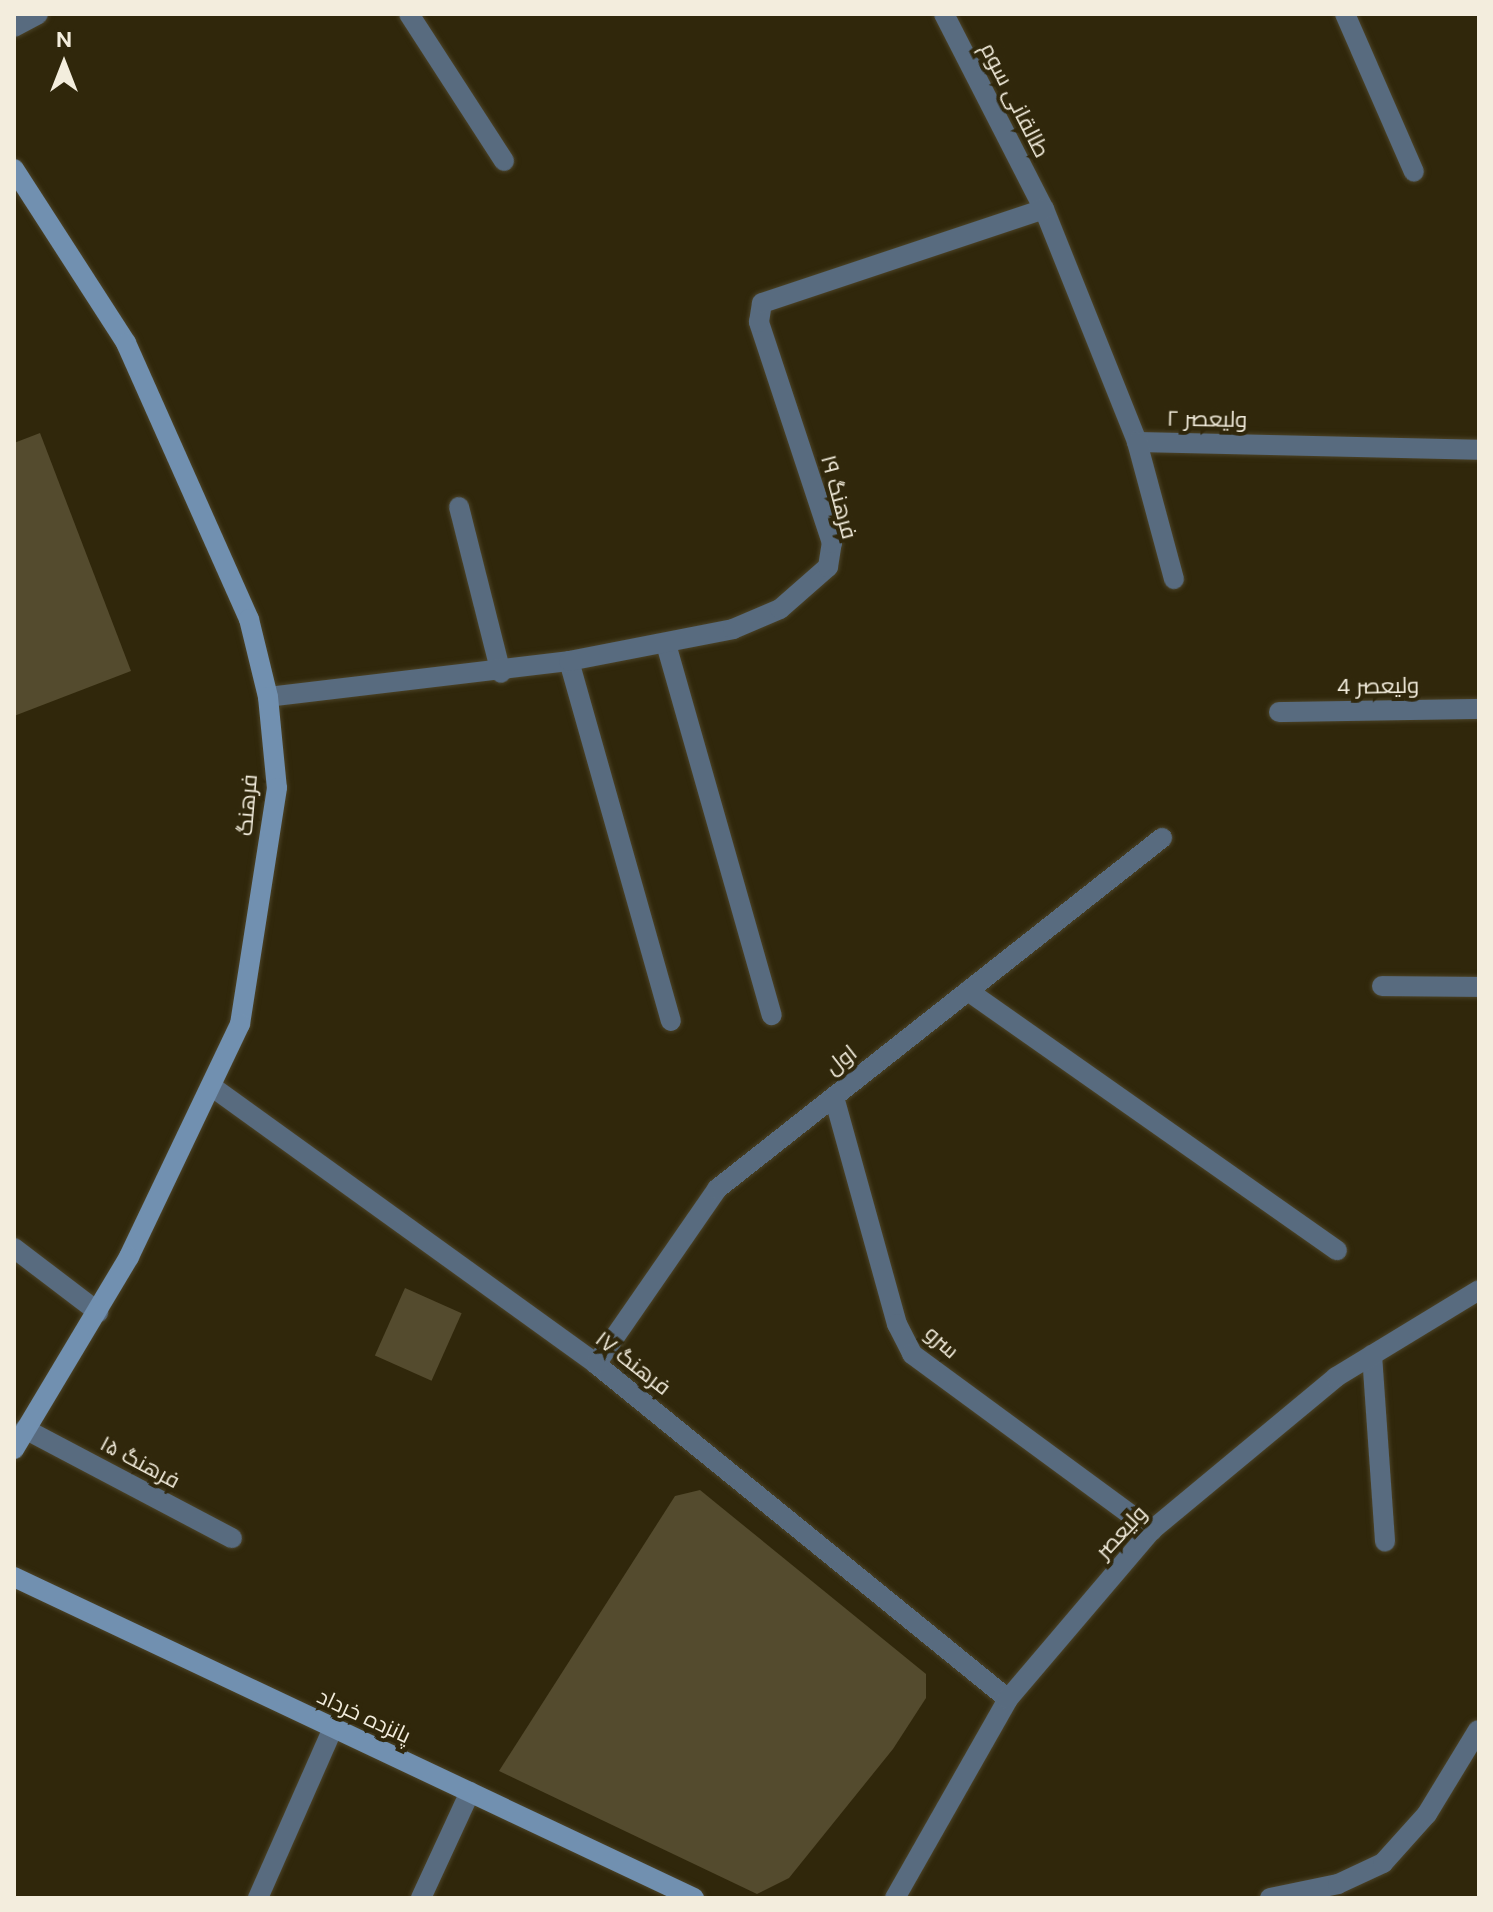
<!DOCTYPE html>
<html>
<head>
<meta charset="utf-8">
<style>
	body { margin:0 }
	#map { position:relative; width:1493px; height:1912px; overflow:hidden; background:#30270b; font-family:"DM Sans",Cairo,sans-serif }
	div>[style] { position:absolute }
	.building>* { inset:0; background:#544b2e; transform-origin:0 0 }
	.roads { filter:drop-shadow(0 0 2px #4b4328) drop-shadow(0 0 2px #4b4328) }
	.street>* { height:20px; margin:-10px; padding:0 10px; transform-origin:10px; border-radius:10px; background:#586b7f }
	.secondary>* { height:20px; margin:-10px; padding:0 10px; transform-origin:10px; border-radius:10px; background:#7190b0 }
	span { translate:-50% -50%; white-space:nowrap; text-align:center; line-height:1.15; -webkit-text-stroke:8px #30270b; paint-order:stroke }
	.street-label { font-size:22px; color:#f3eddd }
	.frame { position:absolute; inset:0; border:16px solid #f3eddd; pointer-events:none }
	.north { position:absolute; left:24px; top:24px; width:80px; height:80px; -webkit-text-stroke:6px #30270b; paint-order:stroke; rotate:0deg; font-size:22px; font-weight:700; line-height:32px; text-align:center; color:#f3eddd }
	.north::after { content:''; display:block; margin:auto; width:28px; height:36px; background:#f3eddd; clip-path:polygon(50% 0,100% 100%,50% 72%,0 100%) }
</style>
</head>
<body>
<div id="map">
	<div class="building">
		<i style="clip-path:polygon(40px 433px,131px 671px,14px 716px,14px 443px)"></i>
		<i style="left:405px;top:1288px;width:62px;height:74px;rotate:24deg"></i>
		<i style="clip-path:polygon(700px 1490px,926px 1674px,926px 1698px,893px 1749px,789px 1878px,757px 1894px,499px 1771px,675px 1496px)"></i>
	</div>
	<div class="roads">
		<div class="street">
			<i style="left:409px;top:14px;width:175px;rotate:57.1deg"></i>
			<i style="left:944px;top:14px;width:219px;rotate:62.9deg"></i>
			<i style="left:1044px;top:209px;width:251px;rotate:68.2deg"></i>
			<i style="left:1137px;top:442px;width:342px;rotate:1.3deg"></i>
			<i style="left:1345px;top:14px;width:172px;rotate:66.4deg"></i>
			<i style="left:14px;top:27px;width:27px;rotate:-28deg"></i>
			<i style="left:1137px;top:442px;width:142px;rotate:74.9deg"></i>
			<i style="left:459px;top:507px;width:171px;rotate:75.8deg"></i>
			<i style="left:666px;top:644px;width:386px;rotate:74.1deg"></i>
			<i style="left:569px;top:661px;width:374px;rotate:74.2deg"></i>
			<i style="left:268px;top:697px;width:303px;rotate:-6.8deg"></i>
			<i style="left:569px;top:661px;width:167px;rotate:-11deg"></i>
			<i style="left:733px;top:629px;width:51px;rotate:-23.1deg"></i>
			<i style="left:780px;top:609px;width:64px;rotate:-41.2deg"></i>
			<i style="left:828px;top:567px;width:24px;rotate:-81deg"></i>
			<i style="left:832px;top:543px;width:233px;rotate:-108.3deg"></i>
			<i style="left:759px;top:322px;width:19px;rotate:-81deg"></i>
			<i style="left:762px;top:303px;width:297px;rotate:-18.4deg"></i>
			<i style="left:1279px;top:712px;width:200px;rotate:-0.9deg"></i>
			<i style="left:1382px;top:986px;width:97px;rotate:0.6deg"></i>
			<i style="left:968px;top:991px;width:451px;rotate:35.1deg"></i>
			<i style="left:211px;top:1086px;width:475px;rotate:35.8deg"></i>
			<i style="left:596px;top:1364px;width:531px;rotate:39.11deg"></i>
			<i style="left:834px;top:1097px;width:236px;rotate:74.5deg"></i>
			<i style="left:897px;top:1324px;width:34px;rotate:63deg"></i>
			<i style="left:912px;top:1354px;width:298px;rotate:36.3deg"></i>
			<i style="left:14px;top:1248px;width:106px;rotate:37.3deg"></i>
			<i style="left:1372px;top:1355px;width:187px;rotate:86deg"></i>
			<i style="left:596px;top:1364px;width:213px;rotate:-55.3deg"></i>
			<i style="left:717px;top:1189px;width:567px;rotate:-38.27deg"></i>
			<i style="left:25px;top:1429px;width:234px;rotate:27.8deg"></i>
			<i style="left:258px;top:1898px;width:186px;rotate:-66.2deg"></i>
			<i style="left:421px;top:1898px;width:117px;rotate:-65.2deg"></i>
			<i style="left:895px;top:1898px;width:229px;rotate:-60.4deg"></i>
			<i style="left:1008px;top:1699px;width:222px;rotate:-49.6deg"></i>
			<i style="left:1152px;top:1530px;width:239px;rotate:-39.7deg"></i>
			<i style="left:1336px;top:1377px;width:167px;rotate:-31.3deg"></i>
			<i style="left:1270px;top:1898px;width:69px;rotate:-11.6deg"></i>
			<i style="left:1338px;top:1884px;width:50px;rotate:-25deg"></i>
			<i style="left:1383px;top:1863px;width:66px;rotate:-48.1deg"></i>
			<i style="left:1427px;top:1814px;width:98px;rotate:-58.7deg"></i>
		</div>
		<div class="secondary">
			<i style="left:14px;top:169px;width:207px;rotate:57.2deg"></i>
			<i style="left:126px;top:343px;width:302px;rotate:66deg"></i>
			<i style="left:249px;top:619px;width:80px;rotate:76.3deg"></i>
			<i style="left:268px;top:697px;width:91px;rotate:84.4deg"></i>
			<i style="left:277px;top:788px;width:239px;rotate:98.9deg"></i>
			<i style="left:240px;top:1024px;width:258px;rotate:115.5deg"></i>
			<i style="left:129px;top:1257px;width:224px;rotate:120.9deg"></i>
			<i style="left:14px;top:1577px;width:752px;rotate:25.27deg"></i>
		</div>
	</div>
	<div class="street-label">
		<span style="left:1015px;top:100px;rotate:63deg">طالقانی سوم</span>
		<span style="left:1207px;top:419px;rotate:1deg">ولیعصر ٢</span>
		<span style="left:839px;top:497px;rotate:75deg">فرهنگ ۱۹</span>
		<span style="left:1378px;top:686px;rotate:-1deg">ولیعصر 4</span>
		<span style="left:247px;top:805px;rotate:-85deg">فرهنگ</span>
		<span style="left:841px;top:1060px;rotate:-38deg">اول</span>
		<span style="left:942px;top:1342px;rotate:42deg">سرو</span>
		<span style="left:633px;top:1363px;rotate:38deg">فرهنگ ۱۷</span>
		<span style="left:140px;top:1462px;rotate:28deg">فرهنگ ۱۵</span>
		<span style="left:1121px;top:1532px;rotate:-47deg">ولیعصر</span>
		<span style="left:364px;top:1716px;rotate:25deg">پانزده خرداد</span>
	</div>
	<div class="frame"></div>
	<div class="north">N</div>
</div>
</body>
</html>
